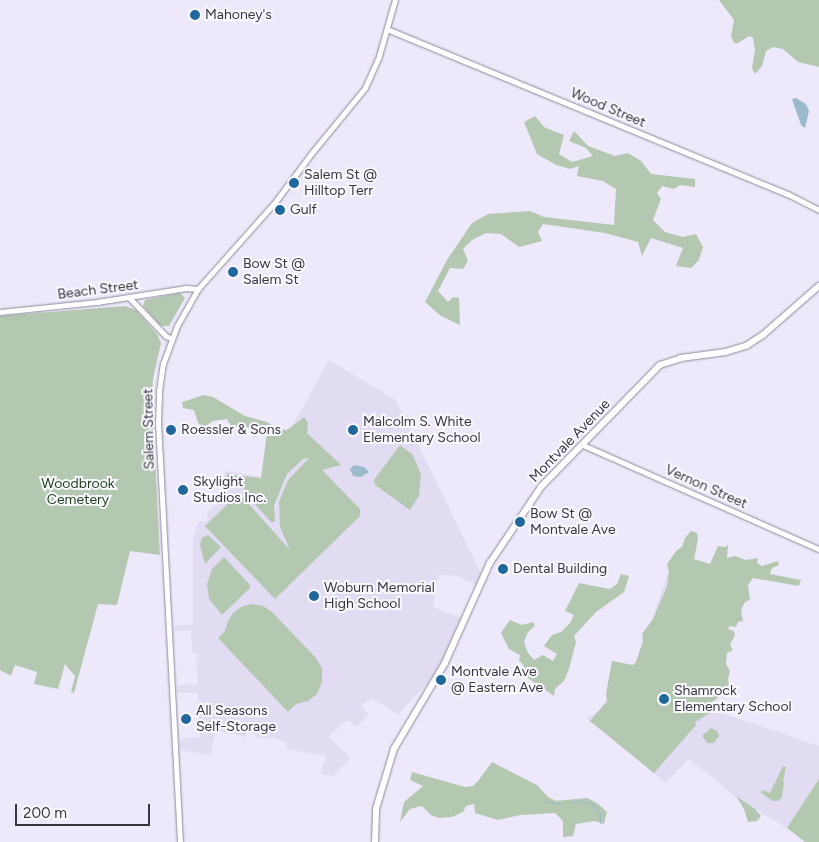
<!DOCTYPE html>
<html>
<head>
<meta charset="utf-8">
<style>
	body { margin:0 }
	#map { position:relative; width:819px; height:842px; overflow:hidden; background:#ede9fa; font-family:Figtree,sans-serif }
	div>[style] { position:absolute }
	.built>* { inset:0; background:#e2dcf3 }
	.green>* { inset:0; background:#b4c7b1 }
	.water>* { inset:0; background:#9bbbcd }
	.stream>* { height:1px; margin:-0.5px; padding:0 0.5px; transform-origin:0.5px; border-radius:0.5px; background:#9bbbcd }
	.roads { filter:drop-shadow(0 0 1px #8d8998) drop-shadow(0 0 1px #8d8998) }
	.minor>* { height:4.5px; margin:-2.25px; padding:0 2.25px; transform-origin:2.25px; border-radius:2.25px; background:#fff }
	.major>* { height:5.5px; margin:-2.75px; padding:0 2.75px; transform-origin:2.75px; border-radius:2.75px; background:#fff }
	.dots>* { width:14px; height:14px; translate:-50% -50%; box-sizing:border-box; border:2px solid #f9f8ff; border-radius:50% }
	span { translate:-50% -50%; white-space:nowrap; text-align:center; line-height:1.15; -webkit-text-stroke:4px #f9f8ff; paint-order:stroke }
	.poi-label { font-size:14px; color:#39373e }
	.left { translate:0 -50%; text-align:left }
	.street-label { font-size:14px; color:#39373e }
	.park-label { font-size:14px; color:#1c3d17 }
	.scale { position:absolute; left:15px; top:804px; width:135px; height:22px; box-sizing:border-box; border:2px solid #39373e; border-top:0; padding-left:6px; font-size:15px; line-height:18px; white-space:nowrap; color:#39373e; -webkit-text-stroke:4px #f9f8ff; paint-order:stroke }
</style>
</head>
<body>
<div id="map">
	<div class="built">
		<i style="clip-path:polygon(329px 360px,396px 400px,481px 573px,476px 585px,457px 576px,438px 575px,433px 607px,461px 618px,439px 667px,426px 685px,398px 715px,373px 698px,360px 706px,369px 714px,356px 727px,347px 720px,329px 737px,351px 758px,333px 776px,320px 774px,326px 756px,286px 749px,287px 742px,268px 737px,267px 739px,257px 737px,257px 735px,247px 733px,246px 737px,215px 730px,211px 755px,180px 750px,180px 739px,200px 737px,198px 693px,177px 693px,177px 685px,198px 684px,196px 657px,200px 656px,192px 652px,191px 630px,174px 631px,174px 626px,193px 624px,193px 539px,199px 521px,208px 521px,207px 513px,219px 503px,225px 471px,261px 477px,266px 450px,275px 427px,289px 432px)"></i>
		<i style="clip-path:polygon(673px 558px,735px 571px,712px 710px,819px 746px,819px 784px,787px 828px,740px 800px,689px 759px,666px 783px,587px 719px,628px 689px)"></i>
	</div>
	<div class="green">
		<i style="clip-path:polygon(719px 0,819px 0,819px 67px,798px 62px,783px 49px,773px 47px,766px 51px,762px 66px,755px 74px,752px 68px,755px 50px,753px 38px,749px 36px,738px 43px,734px 43px,731px 36px,734px 20px)"></i>
		<i style="clip-path:polygon(535px 116px,544px 127px,564px 135px,559px 154px,572px 162px,593px 156px,586px 148px,569px 141px,574px 131px,588px 146px,615px 156px,628px 153px,641px 161px,651px 174px,695px 179px,695px 187px,680px 185px,674px 189px,662px 186px,657px 193px,661px 199px,653px 220px,665px 232px,683px 237px,696px 234px,703px 247px,699px 260px,691px 268px,676px 266px,683px 248px,651px 238px,642px 256px,638px 242px,605px 233px,543px 224px,538px 232px,542px 241px,519px 247px,501px 234px,486px 233px,472px 240px,463px 249px,468px 261px,463px 269px,450px 268px,438px 291px,448px 302px,453px 297px,459px 298px,460px 325px,441px 316px,425px 302px,447px 260px,472px 223px,488px 214px,530px 211px,544px 217px,614px 225px,616px 189px,603px 181px,577px 176px,579px 166px,570px 169px,556px 165px,537px 154px,524px 122px)"></i>
		<i style="clip-path:polygon(180px 293px,185px 298px,169px 326px,161px 326px,143px 306px,145px 300px)"></i>
		<i style="clip-path:polygon(125px 306px,136px 310px,157px 334px,161px 343px,153px 379px,152px 401px,160px 555px,130px 551px,117px 605px,98px 604px,74px 693px,71px 692px,75px 676px,65px 664px,58px 689px,34px 684px,37px 672px,15px 665px,11px 676px,0 670px,0 316px)"></i>
		<i style="clip-path:polygon(204px 395px,213px 397px,245px 416px,267px 422px,278px 429px,287px 430px,304px 417px,308px 423px,307px 433px,341px 465px,322px 470px,360px 509px,360px 516px,275px 599px,205px 526px,239px 493px,290px 550px,280px 527px,279px 502px,288px 480px,309px 458px,303px 459px,287px 474px,274px 505px,275px 522px,271px 522px,244px 492px,244px 486px,228px 486px,227px 480px,227px 474px,261px 478px,267px 433px,262px 429px,231px 426px,227px 419px,213px 421px,204px 427px,198px 423px,194px 410px,183px 408px,182px 402px)"></i>
		<i style="clip-path:polygon(400px 445px,413px 455px,421px 475px,419px 496px,410px 510px,375px 485px,374px 480px)"></i>
		<i style="clip-path:polygon(691px 531px,697px 533px,698px 539px,694px 559px,710px 564px,718px 546px,725px 547px,728px 545px,727px 558px,735px 556px,746px 560px,758px 558px,757px 563px,762px 566px,778px 561px,779px 565px,772px 568px,770px 574px,801px 580px,799px 586px,753px 578px,748px 585px,750px 600px,745px 602px,741px 610px,743px 621px,738px 622px,736px 627px,730px 626px,728px 629px,734px 631px,735px 635px,730px 645px,733px 650px,727px 653px,726px 664px,730px 671px,728px 679px,729px 685px,726px 687px,727px 691px,712px 702px,715px 706px,710px 713px,695px 722px,696px 725px,654px 773px,590px 721px,607px 701px,606px 694px,612px 661px,633px 665px,636px 662px,643px 641px,642px 634px,653px 619px,667px 586px,669px 572px,667px 564px,677px 550px,682px 547px,685px 538px)"></i>
		<i style="clip-path:polygon(208px 535px,221px 547px,205px 564px,200px 545px,202px 538px)"></i>
		<i style="clip-path:polygon(224px 557px,250px 585px,250px 588px,222px 615px,209px 599px,207px 584px,212px 569px)"></i>
		<i style="clip-path:polygon(621px 574px,629px 576px,624px 592px,596px 612px,574px 636px,576px 642px,569px 669px,564px 681px,555px 689px,554px 696px,522px 674px,524px 666px,519px 660px,520px 655px,509px 649px,501px 633px,510px 620px,522px 625px,533px 622px,535px 626px,528px 632px,524px 642px,528px 653px,534px 660px,543px 655px,553px 661px,557px 654px,544px 646px,552px 635px,561px 632px,570px 623px,574px 615px,565px 611px,579px 583px,610px 589px,617px 584px)"></i>
		<i style="clip-path:polygon(252px 604px,263px 606px,272px 612px,316px 658px,322px 668px,322px 682px,317px 694px,308px 701px,296px 704px,288px 712px,218px 638px,225px 631px,228px 621px,233px 613px,241px 607px)"></i>
		<i style="clip-path:polygon(711px 728px,717px 731px,719px 736px,714px 743px,707px 743px,702px 736px)"></i>
		<i style="clip-path:polygon(492px 762px,537px 785px,548px 797px,556px 801px,587px 798px,597px 803px,607px 812px,604px 824px,595px 821px,576px 824px,573px 836px,563px 837px,563px 821px,555px 813px,520px 815px,498px 820px,475px 813px,474px 804px,466px 806px,463px 812px,452px 817px,439px 818px,431px 815px,422px 806px,410px 809px,400px 822px,404px 802px,423px 786px,410px 780px,412px 772px,465px 787px,473px 786px,478px 781px)"></i>
		<i style="clip-path:polygon(783px 766px,786px 767px,783px 781px,784px 782px,782px 797px,778px 801px,773px 801px,761px 793px,762px 790px,770px 793px)"></i>
		<i style="clip-path:polygon(819px 779px,819px 842px,805px 842px,787px 828px)"></i>
		<i style="clip-path:polygon(736px 796px,755px 809px,761px 816px,757px 821px,748px 822px,744px 809px)"></i>
	</div>
	<div class="water">
		<i style="clip-path:polygon(796px 98px,806px 104px,809px 111px,805px 128px,801px 125px,793px 102px,792px 99px)"></i>
		<i style="clip-path:polygon(354px 465px,364px 467px,369px 472px,361px 477px,353px 476px,350px 469px)"></i>
	</div>
	<div class="stream">
		<i style="left:543px;top:801px;width:17px;rotate:10deg"></i>
		<i style="left:571px;top:802px;width:9px;rotate:-6deg"></i>
		<i style="left:580px;top:801px;width:11px;rotate:10deg"></i>
		<i style="left:591px;top:803px;width:14px;rotate:51deg"></i>
		<i style="left:600px;top:814px;width:9px;rotate:90deg"></i>
	</div>
	<div class="roads">
		<div class="minor">
			<i style="left:387px;top:29px;width:434px;rotate:22.4deg"></i>
			<i style="left:788px;top:194px;width:35px;rotate:27deg"></i>
			<i style="left:130px;top:298px;width:52px;rotate:46.5deg"></i>
			<i style="left:166px;top:336px;width:5px;rotate:22deg"></i>
			<i style="left:0;top:312px;width:98px;rotate:-5.9deg"></i>
			<i style="left:97px;top:302px;width:90px;rotate:-8.9deg"></i>
			<i style="left:186px;top:288px;width:12px;rotate:5deg"></i>
			<i style="left:583px;top:445px;width:258px;rotate:23.8deg"></i>
			<i style="left:180px;top:842px;width:419px;rotate:-93deg"></i>
			<i style="left:158px;top:424px;width:33px;rotate:-88deg"></i>
			<i style="left:159px;top:391px;width:27px;rotate:-82deg"></i>
			<i style="left:163px;top:364px;width:40px;rotate:-69.8deg"></i>
			<i style="left:177px;top:326px;width:43px;rotate:-60.4deg"></i>
			<i style="left:198px;top:289px;width:118px;rotate:-48.4deg"></i>
			<i style="left:276px;top:201px;width:59px;rotate:-53.3deg"></i>
			<i style="left:311px;top:154px;width:85px;rotate:-50.7deg"></i>
			<i style="left:365px;top:88px;width:35px;rotate:-66deg"></i>
			<i style="left:379px;top:56px;width:58px;rotate:-74.1deg"></i>
		</div>
		<div class="major">
			<i style="left:375px;top:842px;width:33px;rotate:-88deg"></i>
			<i style="left:376px;top:809px;width:63px;rotate:-73.3deg"></i>
			<i style="left:394px;top:749px;width:100px;rotate:-59.3deg"></i>
			<i style="left:445px;top:663px;width:110px;rotate:-65.8deg"></i>
			<i style="left:490px;top:563px;width:92px;rotate:-56.1deg"></i>
			<i style="left:541px;top:487px;width:170px;rotate:-45.7deg"></i>
			<i style="left:660px;top:365px;width:22px;rotate:-18deg"></i>
			<i style="left:681px;top:358px;width:45px;rotate:-7.6deg"></i>
			<i style="left:726px;top:352px;width:21px;rotate:-17deg"></i>
			<i style="left:746px;top:346px;width:20px;rotate:-33deg"></i>
			<i style="left:763px;top:335px;width:74px;rotate:-41.2deg"></i>
		</div>
	</div>
	<div class="dots">
		<i style="left:195px;top:15px;background:#20689c"></i>
		<i style="left:294px;top:183px;background:#20689c"></i>
		<i style="left:280px;top:210px;background:#20689c"></i>
		<i style="left:233px;top:272px;background:#20689c"></i>
		<i style="left:171px;top:430px;background:#20689c"></i>
		<i style="left:353px;top:430px;background:#20689c"></i>
		<i style="left:183px;top:490px;background:#20689c"></i>
		<i style="left:520px;top:522px;background:#20689c"></i>
		<i style="left:503px;top:569px;background:#20689c"></i>
		<i style="left:314px;top:596px;background:#20689c"></i>
		<i style="left:441px;top:680px;background:#20689c"></i>
		<i style="left:664px;top:699px;background:#20689c"></i>
		<i style="left:186px;top:719px;background:#20689c"></i>
	</div>
	<div class="poi-label">
		<span class="left" style="left:205px;top:15px">Mahoney's</span>
		<span class="left" style="left:304px;top:183px">Salem St @<br>Hilltop Terr</span>
		<span class="left" style="left:290px;top:210px">Gulf</span>
		<span class="left" style="left:243px;top:272px">Bow St @<br>Salem St</span>
		<span class="left" style="left:363px;top:430px">Malcolm S. White<br>Elementary School</span>
		<span class="left" style="left:181px;top:430px">Roessler &amp; Sons</span>
		<span class="left" style="left:193px;top:490px">Skylight<br>Studios Inc.</span>
		<span class="left" style="left:530px;top:522px">Bow St @<br>Montvale Ave</span>
		<span class="left" style="left:513px;top:569px">Dental Building</span>
		<span class="left" style="left:324px;top:596px">Woburn Memorial<br>High School</span>
		<span class="left" style="left:451px;top:680px">Montvale Ave<br>@ Eastern Ave</span>
		<span class="left" style="left:674px;top:699px">Shamrock<br>Elementary School</span>
		<span class="left" style="left:196px;top:719px">All Seasons<br>Self-Storage</span>
	</div>
	<div class="street-label">
		<span style="left:608px;top:108px;rotate:23deg">Wood Street</span>
		<span style="left:98px;top:290px;rotate:-7deg">Beach Street</span>
		<span style="left:149px;top:429px;rotate:-91deg">Salem Street</span>
		<span style="left:570px;top:441px;rotate:-46deg">Montvale Avenue</span>
		<span style="left:706px;top:487px;rotate:24deg">Vernon Street</span>
	</div>
	<div class="park-label">
		<span style="left:78px;top:492px">Woodbrook<br>Cemetery</span>
	</div>
	<div class="scale">200 m</div>
</div>
</body>
</html>
